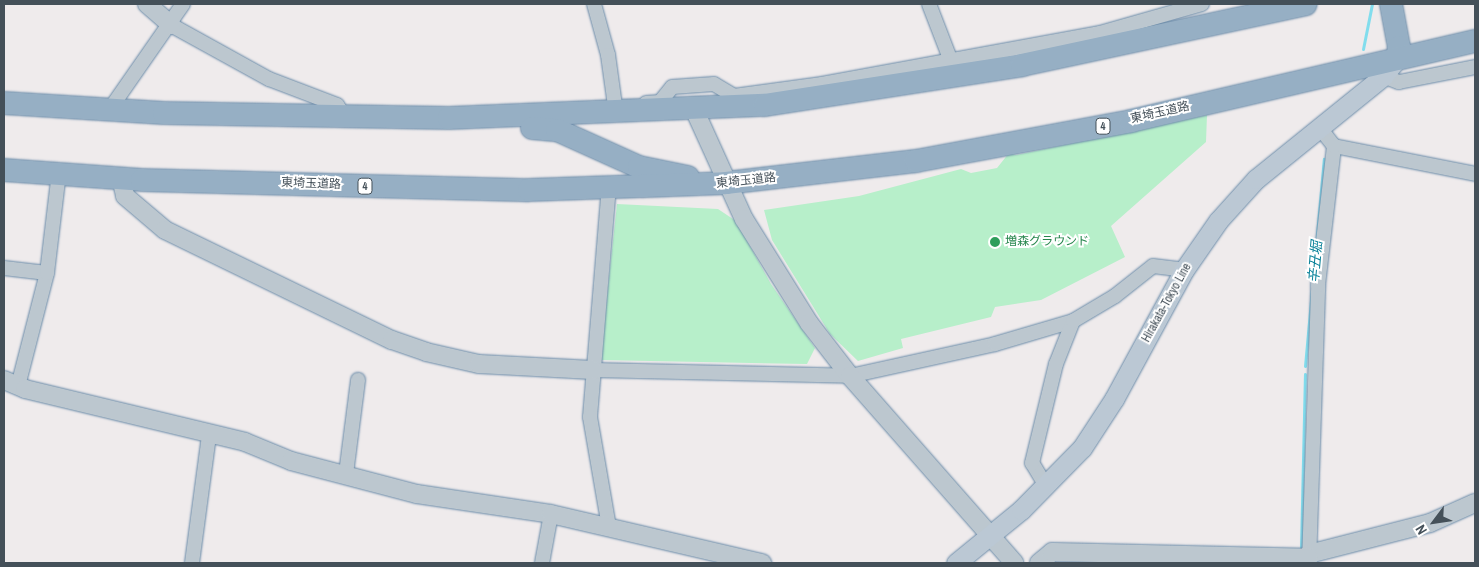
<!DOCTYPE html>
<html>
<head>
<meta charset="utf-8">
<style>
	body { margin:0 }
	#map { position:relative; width:1479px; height:567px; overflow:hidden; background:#efebec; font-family:"Archivo Narrow","Noto Sans JP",sans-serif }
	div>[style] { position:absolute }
	.green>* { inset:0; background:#b7efca }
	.stream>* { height:3px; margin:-1.5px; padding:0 1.5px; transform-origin:1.5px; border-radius:1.5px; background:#82dded }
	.roads { filter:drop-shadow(0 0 1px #6c8ca9) drop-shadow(0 0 1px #6c8ca9) }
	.minor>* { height:14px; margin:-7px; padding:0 7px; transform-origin:7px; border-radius:7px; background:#bcc7cf }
	.tertiary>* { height:18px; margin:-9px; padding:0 9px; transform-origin:9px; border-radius:9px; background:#bcc7cf }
	.secondary>* { height:19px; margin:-9.5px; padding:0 9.5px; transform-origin:9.5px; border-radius:9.5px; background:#bbc8d4 }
	.trunk>* { height:22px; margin:-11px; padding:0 11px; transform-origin:11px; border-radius:11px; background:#96afc4 }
	.dots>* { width:14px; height:14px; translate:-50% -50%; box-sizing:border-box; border:2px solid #fff; border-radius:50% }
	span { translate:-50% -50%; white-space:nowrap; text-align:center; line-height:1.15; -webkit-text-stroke:4px #fff; paint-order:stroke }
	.shield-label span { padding:1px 4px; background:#fff; border:1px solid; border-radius:4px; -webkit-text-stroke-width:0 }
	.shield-label { font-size:11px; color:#445059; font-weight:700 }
	.street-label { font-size:12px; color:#445059 }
	.leisure-label { font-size:12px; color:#27864d }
	.left { translate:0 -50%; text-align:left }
	.water-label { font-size:14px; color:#098299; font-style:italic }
	.frame { position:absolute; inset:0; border:5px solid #445059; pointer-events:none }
	.north { position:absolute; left:1409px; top:497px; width:50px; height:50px; -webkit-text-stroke:4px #fff; paint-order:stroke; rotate:239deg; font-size:14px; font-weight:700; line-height:20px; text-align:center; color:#445059 }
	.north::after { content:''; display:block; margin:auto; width:18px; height:22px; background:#445059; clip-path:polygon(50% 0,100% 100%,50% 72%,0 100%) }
</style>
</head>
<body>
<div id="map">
	<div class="green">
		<i style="clip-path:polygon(1207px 115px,1206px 142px,1111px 226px,1125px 257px,1041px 300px,995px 307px,991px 317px,901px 339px,903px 348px,858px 361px,830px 334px,772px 240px,764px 210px,859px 196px,961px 169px,971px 173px,997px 168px,1009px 153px,1016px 155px)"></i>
		<i style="clip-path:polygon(617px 204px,718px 209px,736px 221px,771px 284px,815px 348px,807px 364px,600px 360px)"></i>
	</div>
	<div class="stream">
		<i style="left:1363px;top:49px;width:46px;rotate:-78.7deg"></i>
		<i style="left:1305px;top:366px;width:208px;rotate:-84.8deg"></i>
		<i style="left:1301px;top:548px;width:174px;rotate:-88.7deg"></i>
	</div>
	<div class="roads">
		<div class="minor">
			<i style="left:594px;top:4px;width:53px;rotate:74.6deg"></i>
			<i style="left:608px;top:55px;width:59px;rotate:82.1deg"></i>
			<i style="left:929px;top:4px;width:61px;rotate:68.9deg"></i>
			<i style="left:171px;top:25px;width:112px;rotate:28.9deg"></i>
			<i style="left:269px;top:79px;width:73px;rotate:20.9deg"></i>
			<i style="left:337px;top:105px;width:14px;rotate:56deg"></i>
			<i style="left:1383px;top:76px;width:17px;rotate:21deg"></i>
			<i style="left:1399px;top:82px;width:77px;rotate:-11.2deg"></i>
			<i style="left:646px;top:103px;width:14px;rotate:-4deg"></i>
			<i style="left:660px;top:102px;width:19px;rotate:-51deg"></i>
			<i style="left:672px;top:87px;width:42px;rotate:-4.1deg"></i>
			<i style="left:714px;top:84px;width:23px;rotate:31deg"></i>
			<i style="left:734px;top:96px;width:89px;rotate:-7.8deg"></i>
			<i style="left:822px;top:84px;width:283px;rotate:-10.4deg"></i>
			<i style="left:1100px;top:33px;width:106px;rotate:-15.9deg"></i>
			<i style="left:110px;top:109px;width:128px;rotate:-55.2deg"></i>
			<i style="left:1334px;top:146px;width:144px;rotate:11.2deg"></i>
			<i style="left:608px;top:198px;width:220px;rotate:94.7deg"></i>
			<i style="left:590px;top:417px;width:112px;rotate:80.2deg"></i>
			<i style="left:4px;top:268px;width:43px;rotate:6.6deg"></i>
			<i style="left:593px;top:370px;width:257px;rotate:1.3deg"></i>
			<i style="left:850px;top:376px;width:148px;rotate:-12.4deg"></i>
			<i style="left:995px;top:344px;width:81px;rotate:-16.4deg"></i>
			<i style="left:18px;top:386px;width:117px;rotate:-75.6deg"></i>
			<i style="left:47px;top:273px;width:101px;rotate:-83.2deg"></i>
			<i style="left:346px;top:474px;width:95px;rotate:-82.7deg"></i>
			<i style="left:1046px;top:486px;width:27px;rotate:-121deg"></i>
			<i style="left:1032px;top:463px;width:102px;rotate:-76.4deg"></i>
			<i style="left:1056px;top:364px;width:46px;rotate:-68.4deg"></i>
			<i style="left:1073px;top:321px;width:49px;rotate:-30.8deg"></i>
			<i style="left:1115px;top:296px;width:48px;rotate:-38.3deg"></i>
			<i style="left:1153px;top:266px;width:31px;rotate:7deg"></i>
			<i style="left:192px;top:563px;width:129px;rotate:-82.4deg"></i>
			<i style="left:542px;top:563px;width:50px;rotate:-79.6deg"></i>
			<i style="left:1309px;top:563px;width:278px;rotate:-88.1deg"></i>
			<i style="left:1318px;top:285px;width:140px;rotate:-83.4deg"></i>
			<i style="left:1334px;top:146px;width:24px;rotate:-128deg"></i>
		</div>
		<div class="tertiary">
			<i style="left:147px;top:4px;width:32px;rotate:41deg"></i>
			<i style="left:694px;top:109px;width:121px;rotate:65.6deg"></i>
			<i style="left:744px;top:219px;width:123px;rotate:58deg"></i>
			<i style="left:809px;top:323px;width:67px;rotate:52.3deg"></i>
			<i style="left:850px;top:376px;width:249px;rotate:48.7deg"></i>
			<i style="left:121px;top:178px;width:18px;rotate:77deg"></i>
			<i style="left:125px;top:196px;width:52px;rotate:40.4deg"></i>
			<i style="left:165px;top:230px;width:252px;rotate:25.9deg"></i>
			<i style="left:392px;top:340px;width:36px;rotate:19deg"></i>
			<i style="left:426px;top:352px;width:54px;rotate:12.8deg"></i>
			<i style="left:479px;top:364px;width:114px;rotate:3deg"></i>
			<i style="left:4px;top:380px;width:23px;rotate:23deg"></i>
			<i style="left:25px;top:389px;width:226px;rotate:13.5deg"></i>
			<i style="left:245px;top:442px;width:50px;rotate:22.4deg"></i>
			<i style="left:291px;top:461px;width:130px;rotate:14.7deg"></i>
			<i style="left:417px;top:494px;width:135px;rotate:8.5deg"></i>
			<i style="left:551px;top:514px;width:217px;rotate:13.1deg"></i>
			<i style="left:1309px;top:554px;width:125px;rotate:-14.4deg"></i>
			<i style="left:1430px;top:523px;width:49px;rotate:-24deg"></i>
			<i style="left:1039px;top:563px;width:17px;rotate:-40deg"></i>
			<i style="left:1052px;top:552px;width:257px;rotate:1.3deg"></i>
		</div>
		<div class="secondary">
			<i style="left:956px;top:563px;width:84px;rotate:-39.2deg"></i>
			<i style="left:1021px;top:510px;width:87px;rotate:-45.5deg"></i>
			<i style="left:1082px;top:448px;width:59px;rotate:-56.9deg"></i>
			<i style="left:1114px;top:399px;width:147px;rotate:-61.5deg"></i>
			<i style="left:1184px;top:270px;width:60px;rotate:-55.2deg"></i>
			<i style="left:1218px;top:221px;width:57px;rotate:-47.9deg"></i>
			<i style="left:1256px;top:179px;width:164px;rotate:-39deg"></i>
			<i style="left:1383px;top:76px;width:22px;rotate:-51deg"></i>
		</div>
		<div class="trunk">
			<i style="left:1391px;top:4px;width:44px;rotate:79.5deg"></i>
			<i style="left:1399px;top:47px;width:12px;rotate:99deg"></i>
			<i style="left:4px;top:103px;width:160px;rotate:3.6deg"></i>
			<i style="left:164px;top:113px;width:285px;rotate:1deg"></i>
			<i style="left:449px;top:118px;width:316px;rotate:-2.4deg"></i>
			<i style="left:765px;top:105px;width:260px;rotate:-8.8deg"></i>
			<i style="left:1022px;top:65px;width:290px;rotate:-12.1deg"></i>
			<i style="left:532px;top:128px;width:25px;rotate:5deg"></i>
			<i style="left:557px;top:130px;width:90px;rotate:24.3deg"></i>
			<i style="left:639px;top:167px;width:50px;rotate:11.5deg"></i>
			<i style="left:4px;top:170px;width:138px;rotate:4.1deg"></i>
			<i style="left:142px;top:180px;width:387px;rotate:1.5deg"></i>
			<i style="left:529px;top:190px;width:197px;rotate:-2deg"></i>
			<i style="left:726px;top:183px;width:191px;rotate:-6.6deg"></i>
			<i style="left:916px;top:161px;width:219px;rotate:-10.5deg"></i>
			<i style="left:1131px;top:121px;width:353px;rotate:-13.1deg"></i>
		</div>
	</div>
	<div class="dots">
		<i style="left:995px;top:242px;background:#2e9e5b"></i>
	</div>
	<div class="shield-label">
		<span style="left:1103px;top:126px">4</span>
		<span style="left:365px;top:186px">4</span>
	</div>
	<div class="street-label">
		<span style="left:1160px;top:113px;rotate:-13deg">東埼玉道路</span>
		<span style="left:746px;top:181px;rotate:-6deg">東埼玉道路</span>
		<span style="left:311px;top:184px;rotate:2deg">東埼玉道路</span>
		<span style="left:1167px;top:303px;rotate:-61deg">Hirakata-Tokyo Line</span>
	</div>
	<div class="leisure-label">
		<span class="left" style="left:1005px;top:242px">増森グラウンド</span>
	</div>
	<div class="water-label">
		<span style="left:1315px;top:262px;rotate:-85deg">辛丑堀</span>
	</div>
	<div class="frame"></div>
	<div class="north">N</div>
</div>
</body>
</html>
